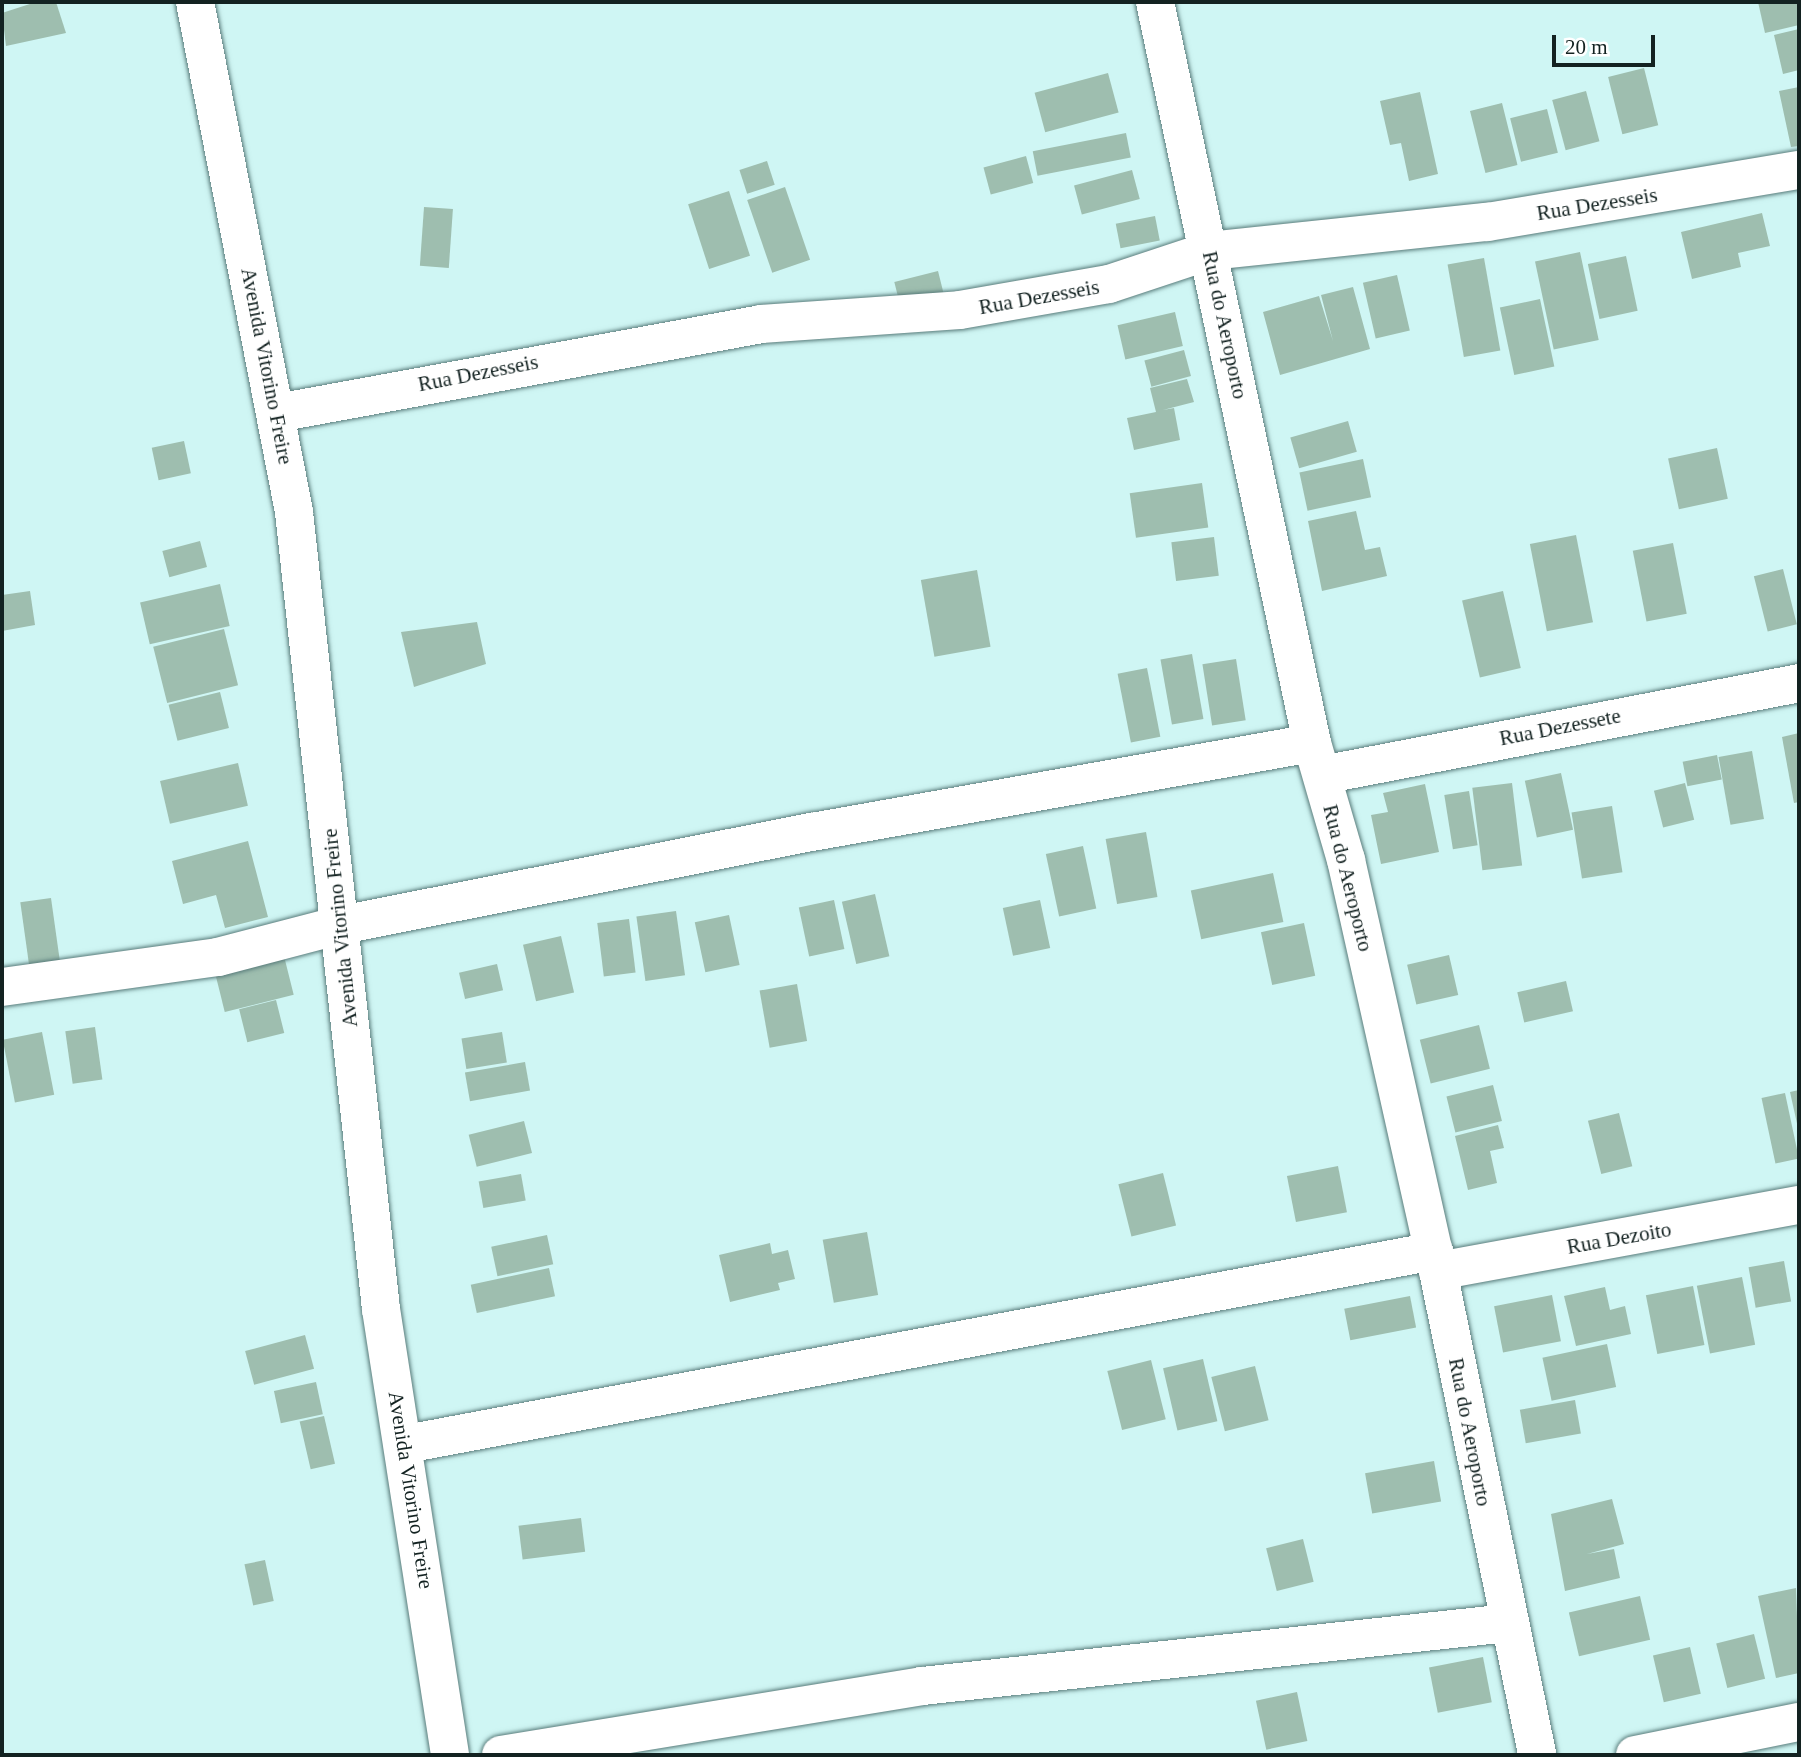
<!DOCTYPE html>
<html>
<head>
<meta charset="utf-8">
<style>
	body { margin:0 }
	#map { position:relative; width:1801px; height:1757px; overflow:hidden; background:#cff6f4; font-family:"Times New Roman",serif }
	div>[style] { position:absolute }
	.building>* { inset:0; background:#9ebeaf; transform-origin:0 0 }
	.roads { filter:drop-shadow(0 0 2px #597c7b) drop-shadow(0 0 2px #597c7b) }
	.minor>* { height:38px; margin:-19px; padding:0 19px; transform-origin:19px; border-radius:19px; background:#fff }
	span { translate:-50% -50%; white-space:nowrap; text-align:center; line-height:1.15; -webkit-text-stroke:7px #fff; paint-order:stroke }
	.street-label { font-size:21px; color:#132221 }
	.frame { position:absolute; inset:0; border:4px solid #132221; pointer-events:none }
	.scale { position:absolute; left:1552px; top:35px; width:103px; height:32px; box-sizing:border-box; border:4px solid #132221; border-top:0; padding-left:9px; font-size:21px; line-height:24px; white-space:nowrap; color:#132221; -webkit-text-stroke:5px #fff; paint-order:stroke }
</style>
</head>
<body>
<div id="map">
	<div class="building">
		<i style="clip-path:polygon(36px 2px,56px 2px,66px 33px,6px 46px,2px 13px)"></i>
		<i style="clip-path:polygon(1758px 2px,1799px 2px,1799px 25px,1765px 33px)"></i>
		<i style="clip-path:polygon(1799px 29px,1799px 70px,1783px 74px,1774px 35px)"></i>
		<i style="left:1644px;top:68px;width:59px;height:37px;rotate:76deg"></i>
		<i style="left:1108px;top:73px;width:41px;height:76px;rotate:75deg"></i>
		<i style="clip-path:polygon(1799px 87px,1799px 146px,1791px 147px,1779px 91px)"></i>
		<i style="left:1586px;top:91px;width:52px;height:35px;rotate:75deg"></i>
		<i style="clip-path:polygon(1420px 92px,1438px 174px,1409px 181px,1401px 143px,1390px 145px,1380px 101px)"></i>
		<i style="left:1502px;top:103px;width:64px;height:33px;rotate:76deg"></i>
		<i style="left:1547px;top:109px;width:45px;height:38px;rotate:76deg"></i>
		<i style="left:1126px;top:133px;width:25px;height:95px;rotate:79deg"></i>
		<i style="left:1026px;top:156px;width:28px;height:44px;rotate:75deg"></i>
		<i style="left:767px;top:161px;width:25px;height:29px;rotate:72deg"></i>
		<i style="left:1132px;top:170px;width:30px;height:60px;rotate:75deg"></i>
		<i style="left:785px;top:187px;width:77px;height:40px;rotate:71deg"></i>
		<i style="left:729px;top:191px;width:68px;height:43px;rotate:72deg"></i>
		<i style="left:424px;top:207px;width:29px;height:59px;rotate:4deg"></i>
		<i style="clip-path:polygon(1762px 213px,1770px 246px,1738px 253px,1741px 267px,1692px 279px,1681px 232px)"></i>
		<i style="left:1155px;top:216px;width:25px;height:40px;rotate:79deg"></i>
		<i style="left:1580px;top:252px;width:90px;height:46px;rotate:78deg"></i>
		<i style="left:1626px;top:256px;width:56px;height:39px;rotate:78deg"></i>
		<i style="left:1484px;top:258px;width:94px;height:37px;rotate:80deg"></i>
		<i style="left:938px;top:271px;width:29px;height:45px;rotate:76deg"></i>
		<i style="left:1397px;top:275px;width:57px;height:35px;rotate:77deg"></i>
		<i style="clip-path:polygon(1353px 287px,1370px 349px,1280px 375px,1263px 312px,1319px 296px,1333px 341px,1321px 295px)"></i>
		<i style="left:1540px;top:299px;width:69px;height:41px;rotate:78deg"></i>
		<i style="left:1175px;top:312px;width:35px;height:59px;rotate:77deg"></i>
		<i style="left:1184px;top:350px;width:27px;height:41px;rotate:75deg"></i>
		<i style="clip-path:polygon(1187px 379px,1194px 402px,1163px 410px,1174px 408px,1180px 440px,1134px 450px,1127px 418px,1156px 412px,1150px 388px)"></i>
		<i style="left:1348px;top:421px;width:32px;height:60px;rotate:74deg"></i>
		<i style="left:184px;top:441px;width:33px;height:33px;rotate:78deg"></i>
		<i style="left:1717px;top:448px;width:52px;height:50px;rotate:78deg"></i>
		<i style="left:1363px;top:459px;width:39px;height:65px;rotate:78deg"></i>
		<i style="left:1202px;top:483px;width:45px;height:73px;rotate:82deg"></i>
		<i style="clip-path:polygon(1356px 511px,1365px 550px,1380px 547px,1387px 576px,1322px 591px,1308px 521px)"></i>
		<i style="left:1576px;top:535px;width:89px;height:47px;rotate:79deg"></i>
		<i style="left:1214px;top:537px;width:39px;height:43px;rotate:83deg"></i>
		<i style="left:200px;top:541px;width:27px;height:39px;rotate:75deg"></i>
		<i style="left:1673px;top:543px;width:72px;height:41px;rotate:79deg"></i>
		<i style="left:1783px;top:569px;width:57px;height:30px;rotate:76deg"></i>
		<i style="left:977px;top:570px;width:78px;height:57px;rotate:80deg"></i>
		<i style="left:220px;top:584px;width:43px;height:82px;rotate:77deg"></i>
		<i style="clip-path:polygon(30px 591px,35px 625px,2px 631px,2px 595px)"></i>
		<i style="left:1503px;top:591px;width:79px;height:42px;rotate:77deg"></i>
		<i style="clip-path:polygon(477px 622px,486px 664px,414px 687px,401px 632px)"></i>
		<i style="left:224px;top:629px;width:58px;height:73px;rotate:76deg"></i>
		<i style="left:1192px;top:654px;width:66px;height:32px;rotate:80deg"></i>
		<i style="left:1236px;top:659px;width:62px;height:34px;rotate:81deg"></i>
		<i style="left:1147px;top:668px;width:70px;height:30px;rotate:79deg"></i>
		<i style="left:220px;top:692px;width:37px;height:53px;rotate:76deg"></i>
		<i style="clip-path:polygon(1799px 733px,1799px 802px,1794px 803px,1782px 737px)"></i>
		<i style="left:1752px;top:751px;width:69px;height:34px;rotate:80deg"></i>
		<i style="left:1717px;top:755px;width:25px;height:35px;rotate:79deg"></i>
		<i style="left:238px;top:763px;width:44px;height:80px;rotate:77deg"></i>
		<i style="left:1561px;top:773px;width:58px;height:37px;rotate:78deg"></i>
		<i style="left:1512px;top:783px;width:83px;height:40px;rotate:83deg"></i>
		<i style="left:1685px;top:783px;width:38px;height:32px;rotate:76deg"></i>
		<i style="clip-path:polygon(1425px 784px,1439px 852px,1381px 864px,1371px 815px,1388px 812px,1383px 793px)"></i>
		<i style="left:1469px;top:791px;width:55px;height:25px;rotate:81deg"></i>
		<i style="left:1612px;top:806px;width:67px;height:41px;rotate:81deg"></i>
		<i style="left:1146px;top:832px;width:66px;height:41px;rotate:80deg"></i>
		<i style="clip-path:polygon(248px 841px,268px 917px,225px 928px,216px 895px,183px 904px,172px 861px)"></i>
		<i style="left:1083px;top:846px;width:64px;height:38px;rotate:78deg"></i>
		<i style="left:1273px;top:873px;width:50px;height:84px;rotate:78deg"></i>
		<i style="left:875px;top:894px;width:64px;height:34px;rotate:77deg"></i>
		<i style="left:51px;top:898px;width:67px;height:31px;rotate:82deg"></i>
		<i style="left:834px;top:900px;width:50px;height:36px;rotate:78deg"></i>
		<i style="left:1040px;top:900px;width:49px;height:38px;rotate:78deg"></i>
		<i style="left:676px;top:911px;width:65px;height:40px;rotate:82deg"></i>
		<i style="left:729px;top:915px;width:51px;height:35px;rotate:78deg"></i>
		<i style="left:629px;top:919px;width:54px;height:32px;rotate:83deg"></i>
		<i style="left:1304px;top:923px;width:54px;height:44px;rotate:78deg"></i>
		<i style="left:561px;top:936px;width:58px;height:39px;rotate:77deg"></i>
		<i style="left:1449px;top:955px;width:41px;height:43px;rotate:77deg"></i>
		<i style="left:284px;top:956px;width:40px;height:71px;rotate:76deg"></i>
		<i style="left:497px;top:964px;width:27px;height:39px;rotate:77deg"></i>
		<i style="left:1566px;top:981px;width:31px;height:50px;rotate:77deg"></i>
		<i style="left:797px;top:984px;width:58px;height:38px;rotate:80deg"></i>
		<i style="left:276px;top:1000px;width:34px;height:38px;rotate:76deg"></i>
		<i style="left:1479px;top:1025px;width:45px;height:61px;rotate:76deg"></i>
		<i style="left:95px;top:1027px;width:53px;height:30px;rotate:82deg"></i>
		<i style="left:42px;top:1032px;width:64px;height:40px;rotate:79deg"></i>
		<i style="left:502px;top:1032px;width:31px;height:41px;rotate:81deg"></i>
		<i style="left:525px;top:1062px;width:29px;height:61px;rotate:80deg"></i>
		<i style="left:1493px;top:1085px;width:37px;height:48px;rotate:76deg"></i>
		<i style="clip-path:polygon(1799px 1090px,1799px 1128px,1798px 1128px,1790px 1092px)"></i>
		<i style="left:1785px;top:1093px;width:67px;height:24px;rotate:78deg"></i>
		<i style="left:1619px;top:1113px;width:55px;height:32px;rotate:76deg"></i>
		<i style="left:524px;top:1121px;width:33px;height:57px;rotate:76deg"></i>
		<i style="clip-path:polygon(1498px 1125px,1504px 1148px,1490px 1151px,1497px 1183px,1468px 1190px,1455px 1136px)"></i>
		<i style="left:1338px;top:1166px;width:47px;height:52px;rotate:79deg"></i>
		<i style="left:1163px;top:1173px;width:54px;height:46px;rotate:76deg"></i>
		<i style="left:521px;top:1174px;width:27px;height:43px;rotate:80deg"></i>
		<i style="left:867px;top:1232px;width:64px;height:45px;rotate:80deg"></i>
		<i style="left:547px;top:1235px;width:30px;height:57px;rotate:78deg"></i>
		<i style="clip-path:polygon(770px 1243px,772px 1254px,788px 1250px,795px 1279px,778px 1283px,780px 1290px,730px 1302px,719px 1255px)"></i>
		<i style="left:1784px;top:1261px;width:41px;height:36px;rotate:80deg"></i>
		<i style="left:549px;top:1268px;width:29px;height:80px;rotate:78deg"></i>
		<i style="left:1742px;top:1277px;width:69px;height:46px;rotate:79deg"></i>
		<i style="left:1693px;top:1286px;width:60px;height:48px;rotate:79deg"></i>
		<i style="clip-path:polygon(1605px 1287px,1610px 1310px,1625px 1306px,1631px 1334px,1576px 1346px,1564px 1296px)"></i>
		<i style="left:1552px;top:1295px;width:47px;height:59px;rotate:79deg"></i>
		<i style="left:1410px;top:1296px;width:32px;height:67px;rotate:79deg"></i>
		<i style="left:305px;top:1335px;width:35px;height:62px;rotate:75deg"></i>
		<i style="left:1607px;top:1344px;width:44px;height:66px;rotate:78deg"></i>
		<i style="left:1203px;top:1359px;width:64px;height:41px;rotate:77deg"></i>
		<i style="left:1151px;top:1360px;width:61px;height:45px;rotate:76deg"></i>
		<i style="left:1255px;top:1366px;width:56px;height:45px;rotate:76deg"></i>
		<i style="left:316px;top:1382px;width:33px;height:43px;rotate:78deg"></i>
		<i style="left:1575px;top:1400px;width:34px;height:56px;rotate:80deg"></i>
		<i style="left:324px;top:1416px;width:49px;height:25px;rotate:77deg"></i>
		<i style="left:1434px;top:1461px;width:41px;height:70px;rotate:80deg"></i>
		<i style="clip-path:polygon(1612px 1499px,1624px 1544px,1587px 1554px,1614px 1549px,1620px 1578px,1565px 1591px,1551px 1514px)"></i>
		<i style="left:581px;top:1518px;width:34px;height:63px;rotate:83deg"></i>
		<i style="left:1303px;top:1539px;width:44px;height:38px;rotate:76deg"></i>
		<i style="left:265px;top:1560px;width:42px;height:21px;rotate:78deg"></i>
		<i style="clip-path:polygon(1796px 1588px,1799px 1673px,1776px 1678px,1758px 1596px)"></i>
		<i style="left:1640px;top:1596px;width:45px;height:73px;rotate:77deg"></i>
		<i style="left:1754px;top:1634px;width:46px;height:39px;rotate:76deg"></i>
		<i style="left:1690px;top:1647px;width:48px;height:38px;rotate:77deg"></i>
		<i style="left:1483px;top:1657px;width:46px;height:55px;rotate:79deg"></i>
		<i style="left:1297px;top:1692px;width:50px;height:42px;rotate:78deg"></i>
	</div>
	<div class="roads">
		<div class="minor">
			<i style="left:195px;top:2px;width:520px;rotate:79.01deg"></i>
			<i style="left:294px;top:512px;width:802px;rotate:83.77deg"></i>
			<i style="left:381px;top:1309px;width:451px;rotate:81.2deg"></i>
			<i style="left:1155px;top:2px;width:757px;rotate:78.04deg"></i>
			<i style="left:1312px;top:743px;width:122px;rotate:73.8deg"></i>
			<i style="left:1346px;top:860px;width:421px;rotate:77.4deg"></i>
			<i style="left:1438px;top:1271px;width:494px;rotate:78.4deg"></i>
			<i style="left:277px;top:413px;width:492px;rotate:-10.4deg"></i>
			<i style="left:761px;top:324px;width:199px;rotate:-4deg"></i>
			<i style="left:960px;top:310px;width:151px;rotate:-9.9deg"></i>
			<i style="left:1109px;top:284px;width:105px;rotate:-18.3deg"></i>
			<i style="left:1209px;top:251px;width:280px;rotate:-6deg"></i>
			<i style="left:1487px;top:222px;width:316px;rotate:-9.5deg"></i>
			<i style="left:1322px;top:775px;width:486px;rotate:-10.9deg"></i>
			<i style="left:2px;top:987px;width:218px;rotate:-7.9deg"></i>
			<i style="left:218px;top:957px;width:127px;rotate:-14.6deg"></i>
			<i style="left:341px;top:925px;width:480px;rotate:-11.2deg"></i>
			<i style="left:812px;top:832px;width:508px;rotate:-10.09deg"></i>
			<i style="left:1438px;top:1271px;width:367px;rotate:-10.4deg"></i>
			<i style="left:406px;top:1444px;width:1046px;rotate:-10.63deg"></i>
			<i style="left:501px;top:1755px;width:427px;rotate:-9.3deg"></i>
			<i style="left:922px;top:1686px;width:590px;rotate:-6.13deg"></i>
			<i style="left:1635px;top:1755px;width:167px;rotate:-11.4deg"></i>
		</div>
	</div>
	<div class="street-label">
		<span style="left:1597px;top:204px;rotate:-9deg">Rua Dezesseis</span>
		<span style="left:1039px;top:297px;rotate:-10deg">Rua Dezesseis</span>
		<span style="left:1225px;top:325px;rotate:78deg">Rua do Aeroporto</span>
		<span style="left:267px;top:366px;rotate:79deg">Avenida Vitorino Freire</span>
		<span style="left:478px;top:373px;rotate:-11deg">Rua Dezesseis</span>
		<span style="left:1560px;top:727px;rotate:-11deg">Rua Dezessete</span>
		<span style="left:1348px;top:878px;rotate:76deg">Rua do Aeroporto</span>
		<span style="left:340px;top:928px;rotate:-96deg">Avenida Vitorino Freire</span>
		<span style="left:1619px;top:1238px;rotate:-10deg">Rua Dezoito</span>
		<span style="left:1470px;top:1432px;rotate:79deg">Rua do Aeroporto</span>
		<span style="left:411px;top:1490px;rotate:81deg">Avenida Vitorino Freire</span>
	</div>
	<div class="frame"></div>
	<div class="scale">20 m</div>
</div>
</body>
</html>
